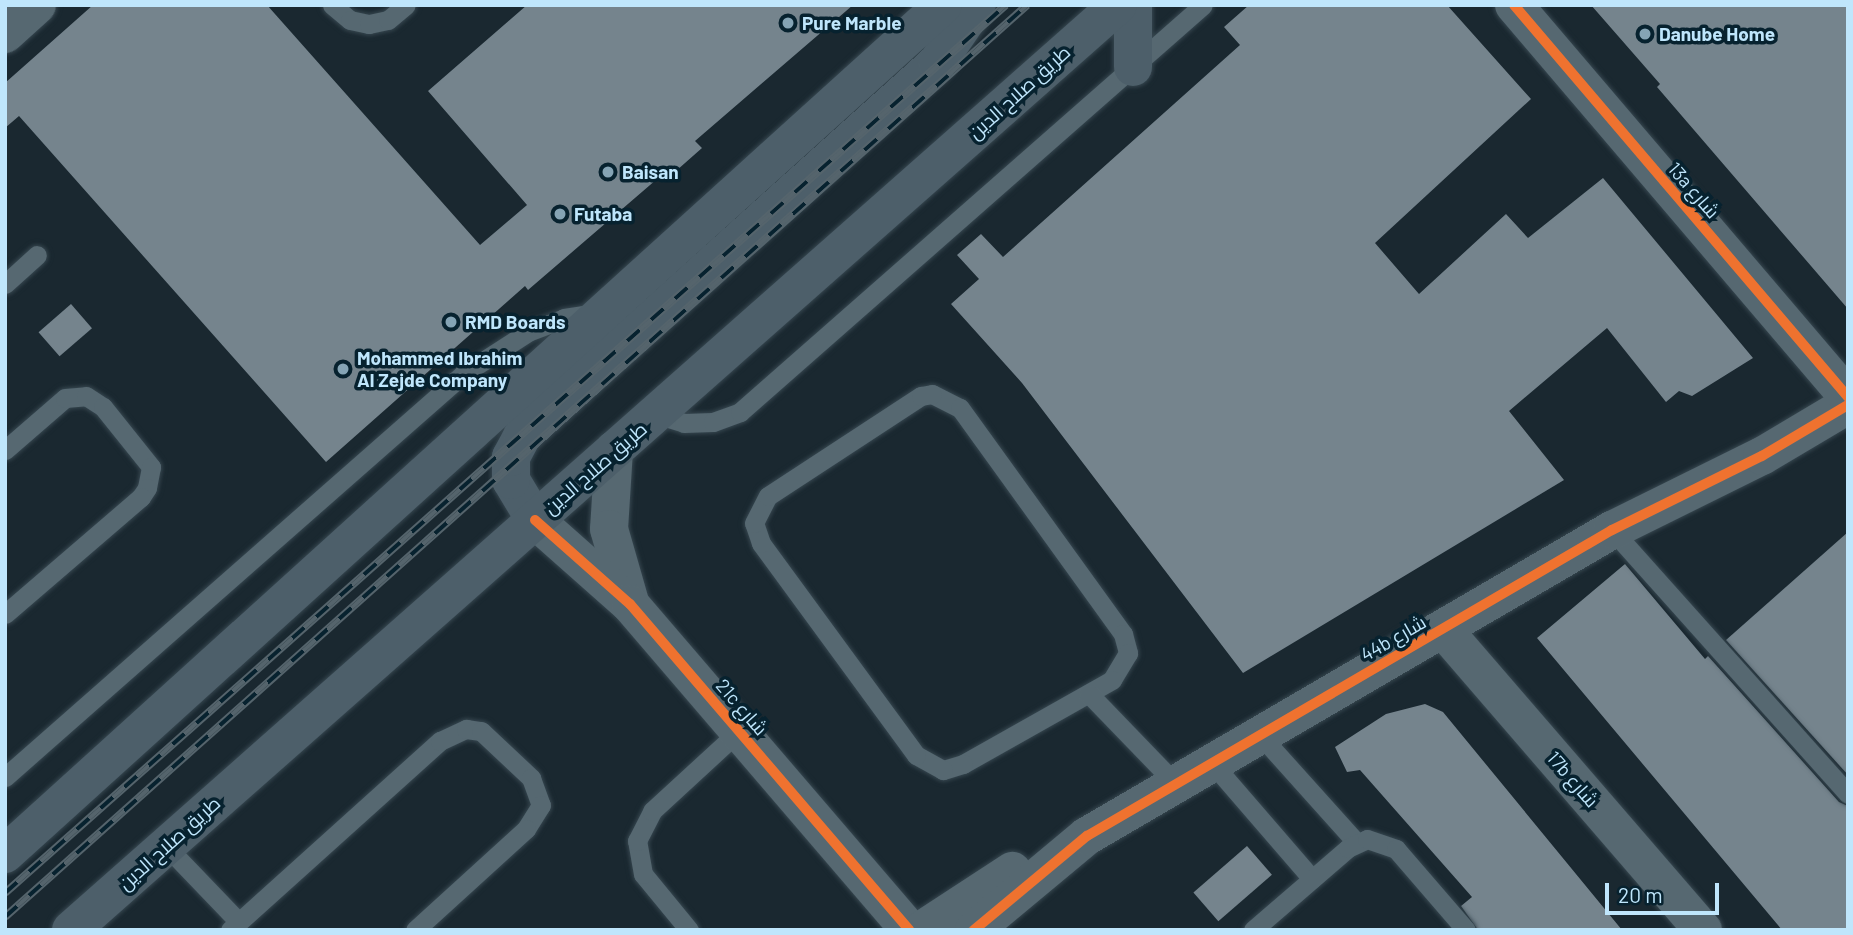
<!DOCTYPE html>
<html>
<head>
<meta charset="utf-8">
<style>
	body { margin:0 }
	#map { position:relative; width:1853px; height:935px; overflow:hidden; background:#1a2830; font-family:Barlow,Cairo,sans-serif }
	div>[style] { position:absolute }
	.building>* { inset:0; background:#75848d; transform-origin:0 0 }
	.roads { filter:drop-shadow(0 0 2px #36464f) drop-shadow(0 0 2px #36464f) }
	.service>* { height:19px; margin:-9.5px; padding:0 9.5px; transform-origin:9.5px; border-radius:9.5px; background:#566871 }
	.minor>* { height:38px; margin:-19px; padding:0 19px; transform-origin:19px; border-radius:19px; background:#566871 }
	.tertiary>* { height:38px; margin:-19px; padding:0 19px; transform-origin:19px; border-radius:19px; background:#566871 }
	.secondary>* { height:38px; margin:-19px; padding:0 19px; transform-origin:19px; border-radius:19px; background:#4d5f6a }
	.rail>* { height:8px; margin-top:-4px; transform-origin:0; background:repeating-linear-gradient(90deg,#07222f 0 16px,#55646c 0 32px); box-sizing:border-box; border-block:2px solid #55646c }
	.cycleway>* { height:10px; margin:-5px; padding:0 5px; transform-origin:5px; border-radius:5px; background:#ef722f }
	.dots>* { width:19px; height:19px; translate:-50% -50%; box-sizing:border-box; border:4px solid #07222f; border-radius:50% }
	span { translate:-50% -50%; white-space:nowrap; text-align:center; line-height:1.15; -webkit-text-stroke:7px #07222f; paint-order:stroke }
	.poi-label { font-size:19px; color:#bfe6fc; font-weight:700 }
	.left { translate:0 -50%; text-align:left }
	.street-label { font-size:19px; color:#bfe6fc }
	.frame { position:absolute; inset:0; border:7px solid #bfe6fc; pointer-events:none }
	.scale { position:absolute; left:1605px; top:883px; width:114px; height:32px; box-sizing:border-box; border:4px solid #bfe6fc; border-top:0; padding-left:9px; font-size:21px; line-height:24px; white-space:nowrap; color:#bfe6fc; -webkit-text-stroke:5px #07222f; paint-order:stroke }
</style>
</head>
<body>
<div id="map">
	<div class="building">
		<i style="clip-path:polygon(93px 5px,267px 5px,480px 245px,527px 205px,428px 91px,527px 5px,853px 5px,695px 141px,702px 148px,668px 178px,664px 173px,528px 290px,525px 286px,326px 462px,19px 116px,5px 128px,5px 83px)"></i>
		<i style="clip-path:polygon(1249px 5px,1447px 5px,1531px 99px,1375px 243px,1419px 294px,1506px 214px,1528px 238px,1603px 178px,1753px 358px,1692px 396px,1679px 391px,1666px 402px,1607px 328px,1509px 411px,1564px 480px,1243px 673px,1022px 383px,951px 304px,979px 279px,957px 255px,981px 234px,1003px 257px,1240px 45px,1224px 27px)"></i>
		<i style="clip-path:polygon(1591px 5px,1848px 5px,1848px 309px,1657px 87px,1660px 84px)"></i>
		<i style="left:71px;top:304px;width:32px;height:43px;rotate:49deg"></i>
		<i style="clip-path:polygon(1848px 532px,1848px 775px,1726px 640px)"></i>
		<i style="clip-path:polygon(1625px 564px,1705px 659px,1708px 656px,1839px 802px,1848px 806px,1848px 930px,1782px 930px,1537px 638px)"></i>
		<i style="clip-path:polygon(1425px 704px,1443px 712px,1622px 930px,1478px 930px,1461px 906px,1472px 897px,1360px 770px,1347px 772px,1335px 747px,1386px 714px)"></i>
		<i style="left:1247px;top:846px;width:38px;height:71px;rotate:49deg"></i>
	</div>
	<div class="roads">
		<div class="service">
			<i style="left:332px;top:5px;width:23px;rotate:40deg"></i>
			<i style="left:350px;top:20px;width:19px;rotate:12deg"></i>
			<i style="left:369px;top:24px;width:19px;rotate:-12deg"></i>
			<i style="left:388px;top:20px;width:23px;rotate:-40deg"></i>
			<i style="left:5px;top:284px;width:43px;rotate:-42.2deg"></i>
			<i style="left:932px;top:394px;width:31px;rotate:27deg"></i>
			<i style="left:960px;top:408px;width:279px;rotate:54.2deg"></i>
			<i style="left:1123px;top:634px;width:20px;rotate:75deg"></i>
			<i style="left:1128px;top:653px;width:31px;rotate:121deg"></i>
			<i style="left:1112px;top:680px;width:171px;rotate:150.6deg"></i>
			<i style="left:963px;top:764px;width:21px;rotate:163deg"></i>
			<i style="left:943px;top:770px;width:31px;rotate:-151deg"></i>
			<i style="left:916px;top:755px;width:263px;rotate:-126.2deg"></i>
			<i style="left:761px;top:543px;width:21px;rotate:-109deg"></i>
			<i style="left:754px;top:523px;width:30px;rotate:-63deg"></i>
			<i style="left:768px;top:496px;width:183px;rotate:-33.2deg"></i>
			<i style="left:921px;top:396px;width:11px;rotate:-10deg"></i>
			<i style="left:655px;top:414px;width:30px;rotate:17deg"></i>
			<i style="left:684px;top:423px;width:29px;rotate:-2deg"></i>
			<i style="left:713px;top:422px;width:29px;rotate:-20deg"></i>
			<i style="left:740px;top:412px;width:616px;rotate:-41.32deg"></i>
			<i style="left:5px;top:450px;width:79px;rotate:-40.9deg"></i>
			<i style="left:65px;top:398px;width:21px;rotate:-5deg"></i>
			<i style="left:86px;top:396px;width:20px;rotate:33deg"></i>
			<i style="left:103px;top:407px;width:77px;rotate:51.3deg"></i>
			<i style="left:151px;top:467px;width:21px;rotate:101deg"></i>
			<i style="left:147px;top:488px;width:11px;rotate:124deg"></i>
			<i style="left:141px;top:497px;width:179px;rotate:139.3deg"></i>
			<i style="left:1612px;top:530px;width:354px;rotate:48.2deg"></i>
			<i style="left:1089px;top:694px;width:125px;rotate:46deg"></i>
			<i style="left:1260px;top:735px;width:144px;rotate:48.1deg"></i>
			<i style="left:1212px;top:763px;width:153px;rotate:49.2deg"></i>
			<i style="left:5px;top:777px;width:610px;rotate:-41.34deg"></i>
			<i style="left:463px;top:374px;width:77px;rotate:-32.9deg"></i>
			<i style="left:528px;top:332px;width:39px;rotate:-21deg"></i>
			<i style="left:564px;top:318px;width:30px;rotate:-9deg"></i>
			<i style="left:166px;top:846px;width:105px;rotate:46.2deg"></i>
			<i style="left:230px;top:930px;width:283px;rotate:-42deg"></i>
			<i style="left:440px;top:741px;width:29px;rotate:-25deg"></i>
			<i style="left:466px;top:729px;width:15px;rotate:8deg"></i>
			<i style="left:481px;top:731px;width:69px;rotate:43.2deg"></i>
			<i style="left:531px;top:778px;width:29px;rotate:70deg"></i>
			<i style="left:541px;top:805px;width:28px;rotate:122deg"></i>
			<i style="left:526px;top:829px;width:150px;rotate:137.7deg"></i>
			<i style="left:689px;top:930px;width:72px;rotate:-129.4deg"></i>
			<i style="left:643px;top:874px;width:34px;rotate:-100deg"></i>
			<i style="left:637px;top:841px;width:34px;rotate:-63deg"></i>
			<i style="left:652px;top:811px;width:118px;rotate:-42.6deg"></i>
			<i style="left:1253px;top:930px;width:125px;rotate:-40.8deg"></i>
			<i style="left:1348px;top:848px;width:21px;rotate:-25deg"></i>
			<i style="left:1367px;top:839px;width:31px;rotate:19deg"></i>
			<i style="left:1396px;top:849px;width:107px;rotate:49.2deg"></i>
		</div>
		<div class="minor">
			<i style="left:5px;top:34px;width:43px;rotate:-42.2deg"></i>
			<i style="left:614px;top:450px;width:79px;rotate:93.6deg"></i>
			<i style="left:609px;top:529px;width:76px;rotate:74deg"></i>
			<i style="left:535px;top:520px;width:127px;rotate:41.5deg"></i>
			<i style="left:630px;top:604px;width:429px;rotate:49.4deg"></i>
			<i style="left:1443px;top:629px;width:398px;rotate:49.2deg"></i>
			<i style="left:922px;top:930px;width:108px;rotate:-33.2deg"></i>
			<i style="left:974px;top:930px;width:147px;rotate:-39.8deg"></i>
			<i style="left:1087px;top:836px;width:608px;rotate:-30.24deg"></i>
			<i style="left:1612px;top:530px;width:167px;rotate:-26.3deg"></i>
			<i style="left:1762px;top:456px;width:100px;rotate:-30.7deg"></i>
		</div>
		<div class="tertiary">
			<i style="left:1514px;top:5px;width:515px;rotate:49.57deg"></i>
		</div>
		<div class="secondary">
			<i style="left:1133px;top:67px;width:62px;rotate:-90deg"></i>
			<i style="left:535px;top:520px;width:47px;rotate:-121deg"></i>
			<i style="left:511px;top:480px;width:23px;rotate:-90deg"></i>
			<i style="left:511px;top:457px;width:24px;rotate:-62deg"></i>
			<i style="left:522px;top:436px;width:558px;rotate:-41.95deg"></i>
			<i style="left:937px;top:63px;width:70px;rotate:-55.4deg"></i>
			<i style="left:5px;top:854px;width:1265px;rotate:-42.15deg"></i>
			<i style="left:71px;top:930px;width:1397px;rotate:-41.46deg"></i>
		</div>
	</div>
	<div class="rail">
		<i style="left:5px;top:893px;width:1338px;rotate:-41.58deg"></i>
		<i style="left:5px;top:917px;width:1370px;rotate:-41.74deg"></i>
	</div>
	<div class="cycleway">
		<i style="left:1514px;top:5px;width:515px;rotate:49.57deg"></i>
		<i style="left:535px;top:520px;width:127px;rotate:41.5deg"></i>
		<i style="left:630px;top:604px;width:429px;rotate:49.4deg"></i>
		<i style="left:974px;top:930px;width:147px;rotate:-39.8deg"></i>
		<i style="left:1087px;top:836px;width:608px;rotate:-30.24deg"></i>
		<i style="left:1612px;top:530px;width:167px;rotate:-26.3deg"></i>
		<i style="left:1762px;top:456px;width:100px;rotate:-30.7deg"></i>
	</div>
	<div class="dots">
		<i style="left:788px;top:23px;background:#85a4b5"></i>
		<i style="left:1645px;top:34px;background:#85a4b5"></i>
		<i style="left:608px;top:172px;background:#85a4b5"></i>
		<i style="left:560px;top:214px;background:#85a4b5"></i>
		<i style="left:451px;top:322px;background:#85a4b5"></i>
		<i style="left:343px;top:369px;background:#85a4b5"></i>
	</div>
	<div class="poi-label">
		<span class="left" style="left:802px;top:23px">Pure Marble</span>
		<span class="left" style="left:1659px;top:34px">Danube Home</span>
		<span class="left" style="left:622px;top:172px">Baisan</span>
		<span class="left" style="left:574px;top:214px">Futaba</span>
		<span class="left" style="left:465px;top:322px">RMD Boards</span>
		<span class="left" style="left:357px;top:369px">Mohammed Ibrahim<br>Al Zejde Company</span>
	</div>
	<div class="street-label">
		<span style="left:1019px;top:92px;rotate:-42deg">طريق صلاح الدين</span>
		<span style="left:1694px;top:190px;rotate:49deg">13a شارع</span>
		<span style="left:595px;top:468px;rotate:-41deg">طريق صلاح الدين</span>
		<span style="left:1393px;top:638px;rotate:-30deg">44b شارع</span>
		<span style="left:742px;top:707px;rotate:49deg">21c شارع</span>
		<span style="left:1573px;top:779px;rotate:49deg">17b شارع</span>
		<span style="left:169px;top:843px;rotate:-42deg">طريق صلاح الدين</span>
	</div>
	<div class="frame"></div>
	<div class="scale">20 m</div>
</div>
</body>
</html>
